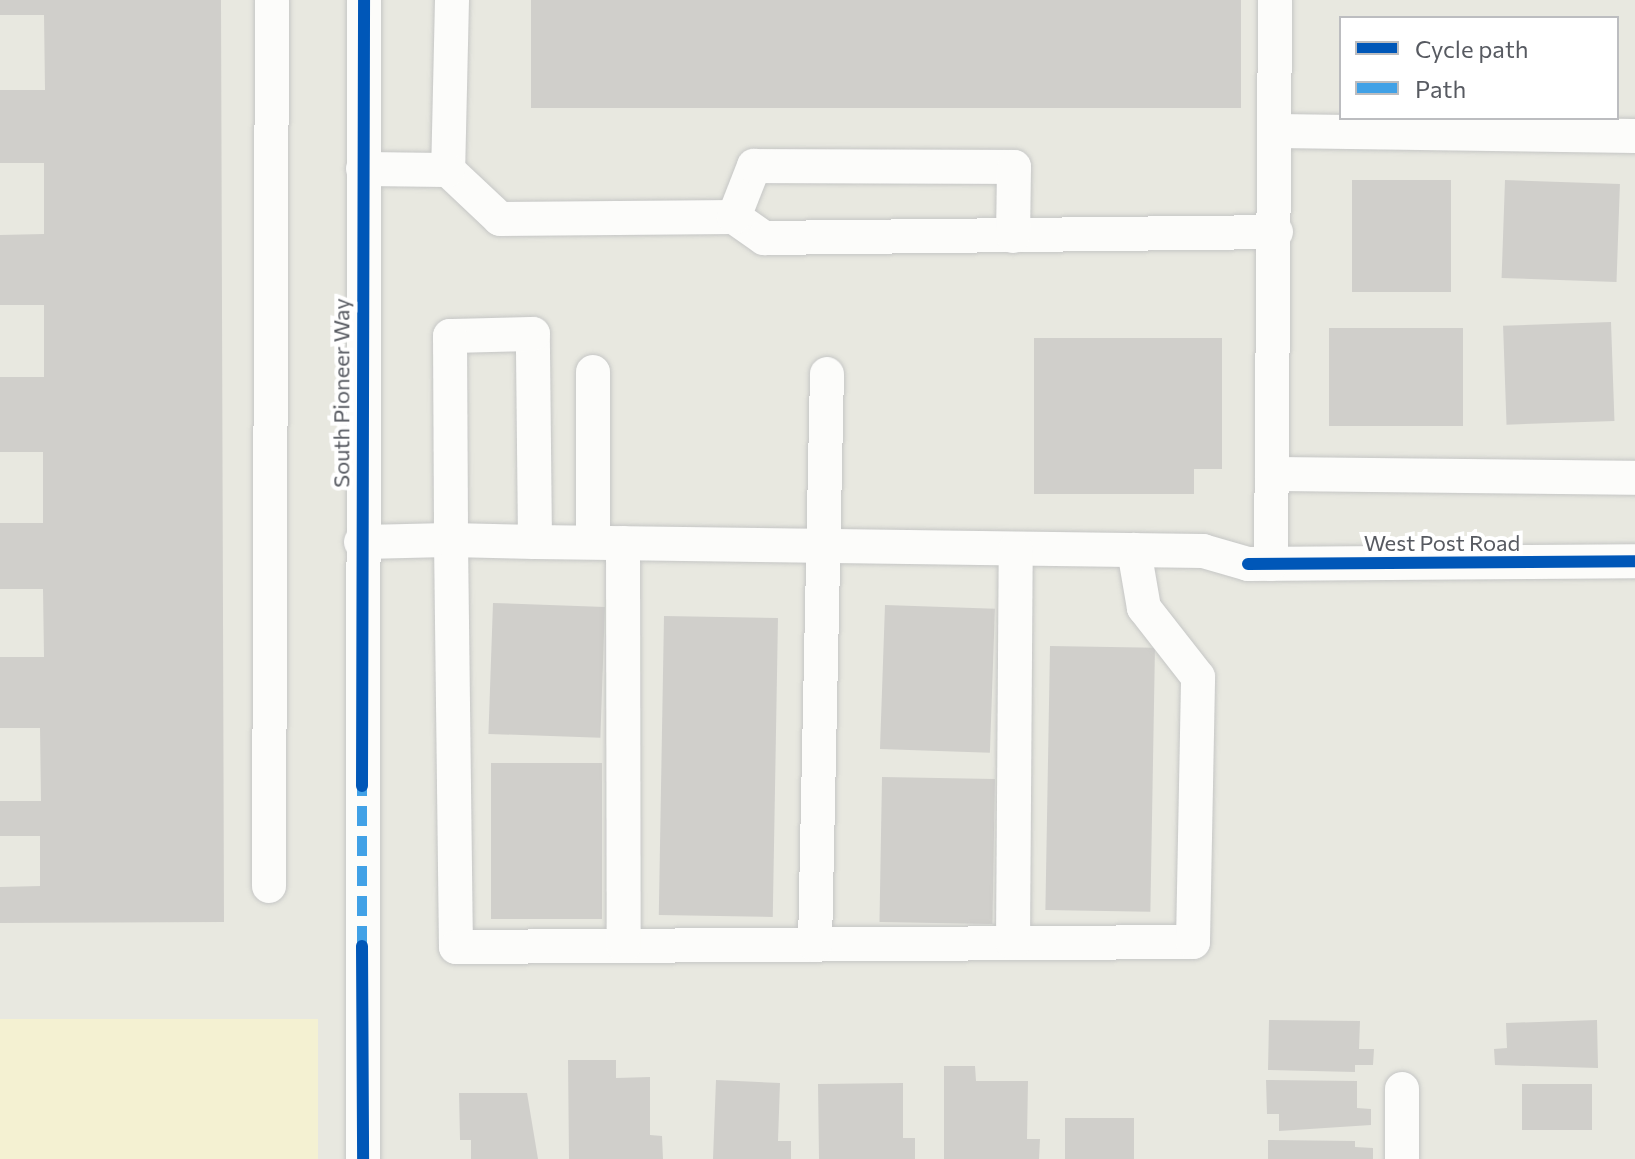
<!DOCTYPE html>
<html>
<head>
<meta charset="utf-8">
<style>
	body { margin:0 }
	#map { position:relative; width:1635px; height:1159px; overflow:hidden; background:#e8e8e0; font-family:Commissioner,sans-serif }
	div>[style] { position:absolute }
	.sand>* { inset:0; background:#f4f1d2; transform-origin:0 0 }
	.building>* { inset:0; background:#d0cfcb; transform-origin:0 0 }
	.roads { filter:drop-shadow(0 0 2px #c5c6c5) drop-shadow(0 0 2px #c5c6c5) }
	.minor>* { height:34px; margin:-17px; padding:0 17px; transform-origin:17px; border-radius:17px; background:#fcfcfa }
	.quiet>* { height:10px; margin-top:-5px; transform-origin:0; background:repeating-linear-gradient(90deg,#41a1e6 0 20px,transparent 0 30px) }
	.cycleway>* { height:12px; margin:-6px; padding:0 6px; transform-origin:6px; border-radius:6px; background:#0057b8 }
	span { translate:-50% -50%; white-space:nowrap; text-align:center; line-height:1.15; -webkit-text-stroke:8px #fff; paint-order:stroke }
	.street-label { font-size:22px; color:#575a61 }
	.legend { position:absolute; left:1339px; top:16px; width:280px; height:104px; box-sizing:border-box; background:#fff; border:2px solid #bcbdc0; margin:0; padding:10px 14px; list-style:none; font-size:24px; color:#575a61 }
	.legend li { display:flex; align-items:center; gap:16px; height:40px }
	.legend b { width:40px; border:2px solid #bcbdc0 }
</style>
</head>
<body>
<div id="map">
	<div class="sand">
		<i style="left:318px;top:1019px;width:140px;height:318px;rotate:90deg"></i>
	</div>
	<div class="building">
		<i style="clip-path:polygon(0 0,221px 0,224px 922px,0 923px,0 887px,40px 886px,40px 836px,0 836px,0 801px,41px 801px,40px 728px,0 728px,0 657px,44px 657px,43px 589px,0 589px,0 523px,43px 523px,43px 452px,0 452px,0 377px,44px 377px,44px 305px,0 305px,0 235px,44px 234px,44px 163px,0 163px,0 90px,45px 90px,44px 15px,0 15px)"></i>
		<i style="left:531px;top:0;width:710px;height:108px"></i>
		<i style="left:1352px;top:180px;width:99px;height:112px"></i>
		<i style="left:1505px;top:180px;width:115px;height:98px;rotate:2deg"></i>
		<i style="left:1611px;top:322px;width:99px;height:108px;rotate:88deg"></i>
		<i style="left:1329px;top:328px;width:134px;height:98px"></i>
		<i style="clip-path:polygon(1034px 338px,1222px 338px,1222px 469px,1194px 469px,1194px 494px,1034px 494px)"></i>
		<i style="left:493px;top:603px;width:112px;height:131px;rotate:2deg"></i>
		<i style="left:885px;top:605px;width:110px;height:144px;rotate:2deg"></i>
		<i style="left:664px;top:616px;width:114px;height:299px;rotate:1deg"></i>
		<i style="left:1050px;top:646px;width:105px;height:264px;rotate:1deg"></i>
		<i style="left:491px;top:763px;width:111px;height:156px"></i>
		<i style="left:882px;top:777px;width:113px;height:145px;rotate:1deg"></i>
		<i style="clip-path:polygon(1269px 1020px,1360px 1021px,1359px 1049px,1374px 1049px,1373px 1065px,1355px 1065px,1355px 1072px,1268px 1070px)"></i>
		<i style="clip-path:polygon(1597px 1020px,1598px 1068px,1495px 1065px,1494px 1049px,1507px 1048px,1506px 1023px)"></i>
		<i style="clip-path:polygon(568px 1060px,616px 1060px,616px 1078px,650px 1077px,650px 1135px,662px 1136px,663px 1159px,569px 1159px)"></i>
		<i style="clip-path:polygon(944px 1066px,975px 1066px,976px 1081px,1028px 1081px,1027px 1139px,1040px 1139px,1039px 1159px,944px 1159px)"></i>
		<i style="clip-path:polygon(716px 1080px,780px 1083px,778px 1141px,791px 1141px,791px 1159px,713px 1159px)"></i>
		<i style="clip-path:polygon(1266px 1080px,1357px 1081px,1357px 1108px,1371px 1109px,1371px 1125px,1279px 1131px,1279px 1114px,1267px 1114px)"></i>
		<i style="clip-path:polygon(903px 1083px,903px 1138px,915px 1138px,915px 1159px,819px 1159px,818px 1084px)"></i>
		<i style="left:1522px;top:1084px;width:70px;height:46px"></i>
		<i style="clip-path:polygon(459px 1093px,527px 1093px,538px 1159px,471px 1159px,471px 1140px,460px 1140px)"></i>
		<i style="left:1065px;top:1118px;width:69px;height:41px"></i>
		<i style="clip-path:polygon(1268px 1140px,1355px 1141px,1355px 1147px,1373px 1148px,1373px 1159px,1268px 1159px)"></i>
	</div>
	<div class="roads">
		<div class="minor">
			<i style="left:452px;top:0;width:170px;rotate:91.3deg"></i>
			<i style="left:448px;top:170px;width:71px;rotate:43.3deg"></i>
			<i style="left:500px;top:219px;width:234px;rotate:-0.5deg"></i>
			<i style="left:734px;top:217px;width:37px;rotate:35deg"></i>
			<i style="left:764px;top:238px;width:512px;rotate:-0.67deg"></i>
			<i style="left:1277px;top:131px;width:358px;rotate:0.8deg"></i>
			<i style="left:363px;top:169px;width:85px;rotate:0.7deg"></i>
			<i style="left:734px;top:217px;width:55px;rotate:-68.6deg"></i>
			<i style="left:754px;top:166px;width:260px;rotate:0.2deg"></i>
			<i style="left:1014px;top:167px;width:69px;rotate:90.8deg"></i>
			<i style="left:1272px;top:474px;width:363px;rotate:0.6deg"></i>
			<i style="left:361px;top:542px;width:90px;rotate:-1.3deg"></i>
			<i style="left:451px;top:540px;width:407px;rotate:89.3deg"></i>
			<i style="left:456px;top:947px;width:737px;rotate:-0.39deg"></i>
			<i style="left:1193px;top:942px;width:265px;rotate:-88.9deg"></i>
			<i style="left:1198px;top:677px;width:88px;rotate:-128deg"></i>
			<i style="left:1144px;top:608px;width:59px;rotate:-99.8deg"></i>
			<i style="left:535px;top:542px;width:208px;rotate:-90.6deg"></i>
			<i style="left:533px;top:334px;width:83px;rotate:178.6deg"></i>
			<i style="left:450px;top:336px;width:204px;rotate:89.7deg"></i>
			<i style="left:451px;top:540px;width:84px;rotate:1.4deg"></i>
			<i style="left:535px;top:542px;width:668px;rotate:0.77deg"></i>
			<i style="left:1203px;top:551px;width:47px;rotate:16.1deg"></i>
			<i style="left:1248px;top:564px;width:387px;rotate:-0.4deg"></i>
			<i style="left:593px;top:542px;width:170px;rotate:-90deg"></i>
			<i style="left:623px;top:543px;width:403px;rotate:89.9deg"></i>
			<i style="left:1271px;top:564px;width:564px;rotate:-89.59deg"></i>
			<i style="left:269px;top:886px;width:886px;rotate:-89.81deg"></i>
			<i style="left:1013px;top:943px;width:394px;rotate:-89.6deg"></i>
			<i style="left:815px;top:945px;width:571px;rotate:-88.8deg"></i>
			<i style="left:1402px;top:1089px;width:70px;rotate:90deg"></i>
			<i style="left:363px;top:1159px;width:1159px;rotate:-89.95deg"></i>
		</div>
	</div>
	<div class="quiet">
		<i style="left:362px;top:946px;width:160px;rotate:-90deg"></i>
	</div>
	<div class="cycleway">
		<i style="left:1248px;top:564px;width:387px;rotate:-0.4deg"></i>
		<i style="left:362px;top:786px;width:786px;rotate:-89.85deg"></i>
		<i style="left:362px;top:946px;width:213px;rotate:89.7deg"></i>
	</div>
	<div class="street-label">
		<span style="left:341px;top:393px;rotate:-90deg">South Pioneer Way</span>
		<span style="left:1442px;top:543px">West Post Road</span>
	</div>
	<ul class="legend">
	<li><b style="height:10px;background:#0057b8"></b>Cycle path</li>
	<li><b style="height:10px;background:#41a1e6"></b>Path</li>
	</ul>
</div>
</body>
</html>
